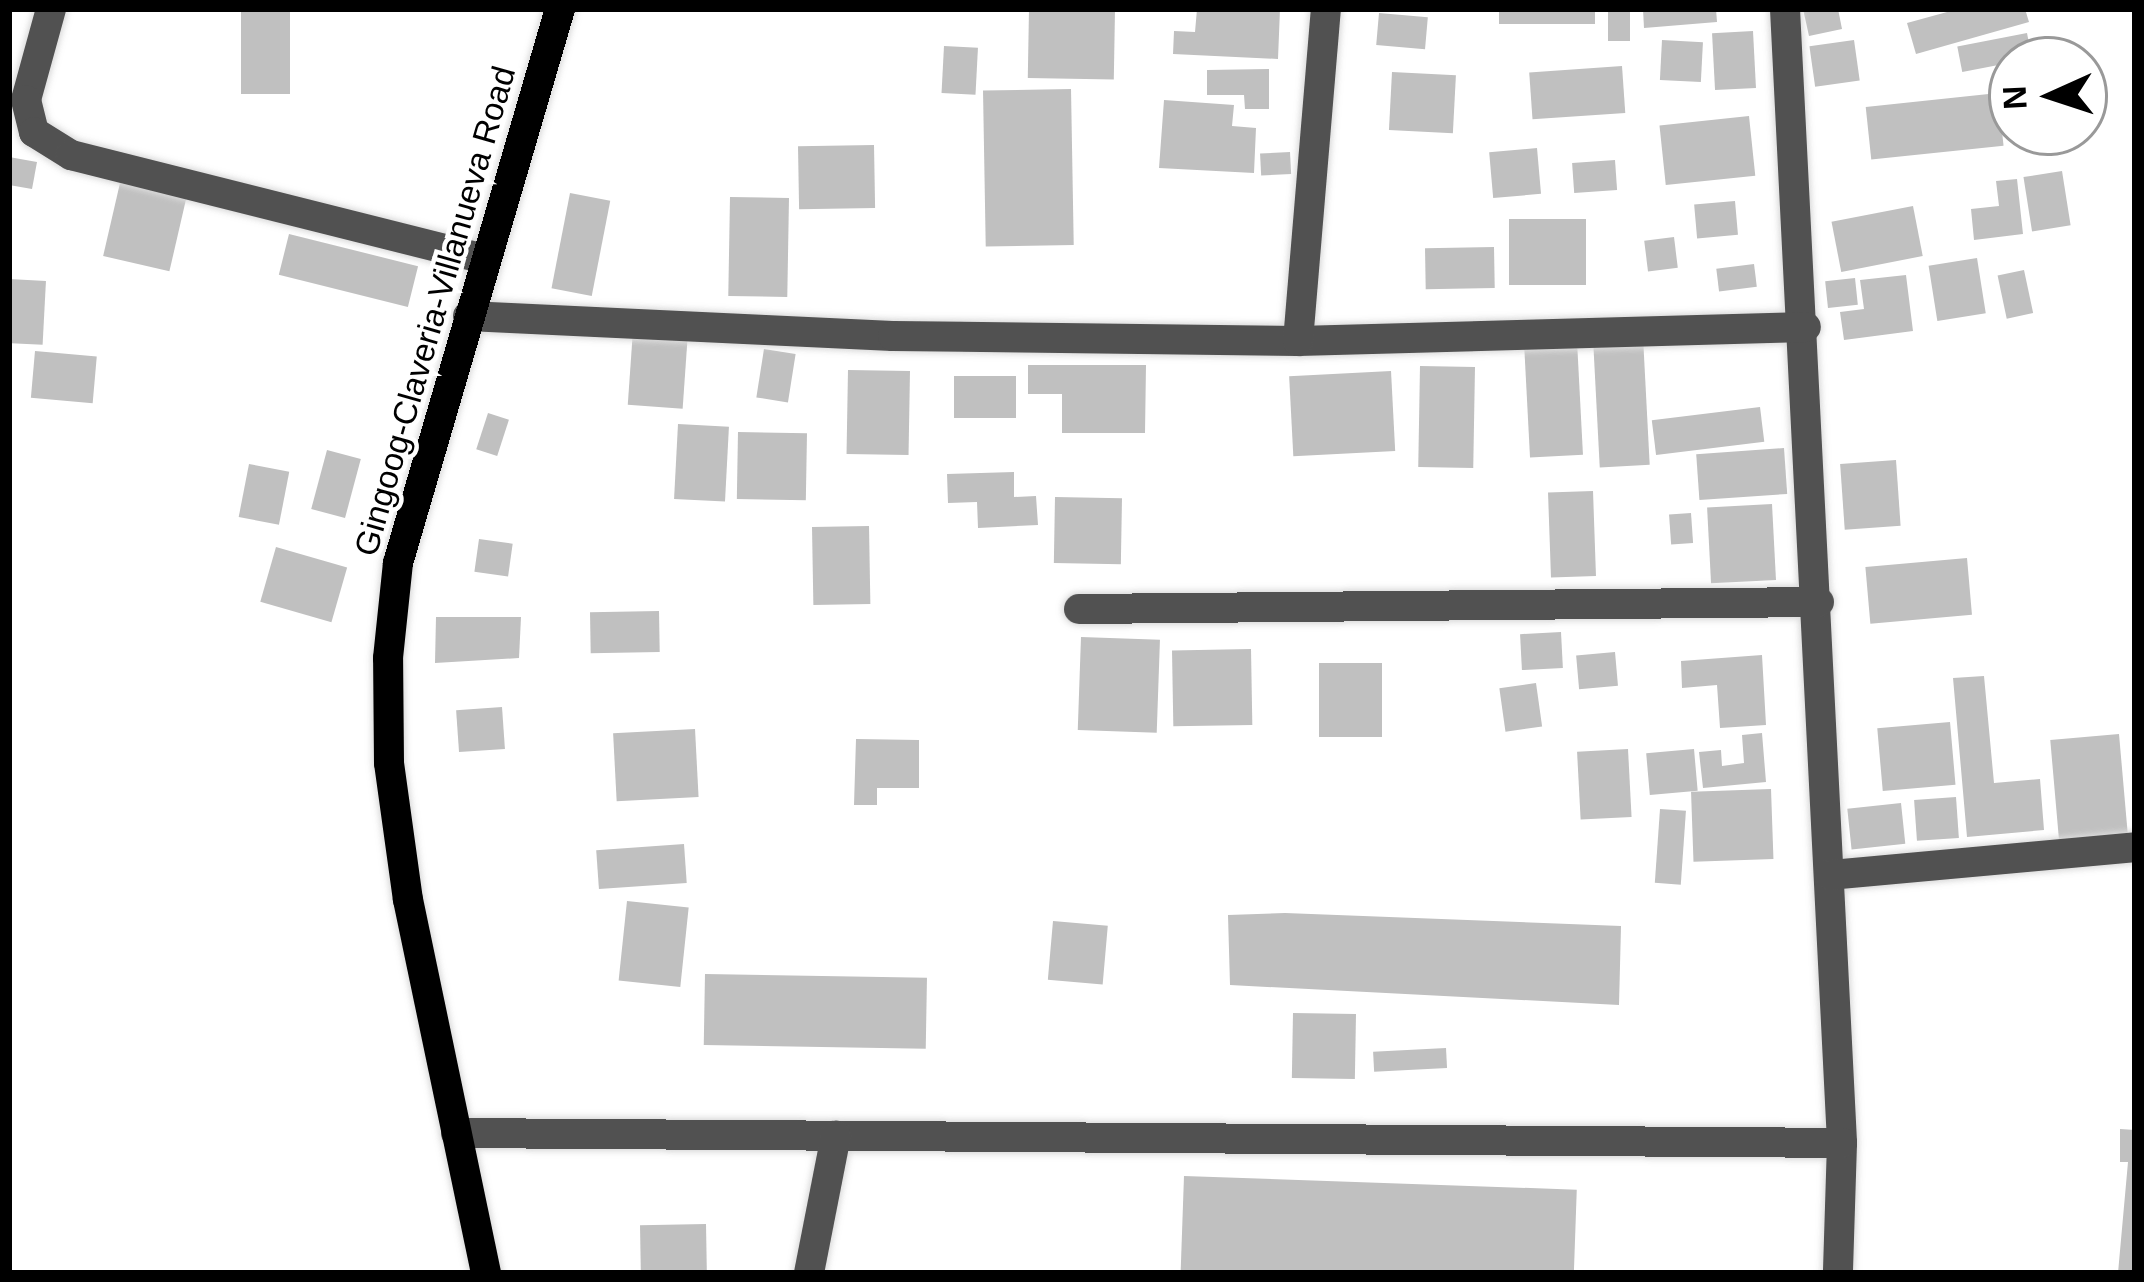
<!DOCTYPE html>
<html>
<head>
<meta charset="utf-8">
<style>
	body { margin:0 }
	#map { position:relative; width:2144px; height:1282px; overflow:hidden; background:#fff; font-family:Helvetica,sans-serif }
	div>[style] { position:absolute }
	.building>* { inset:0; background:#c0c0c0; transform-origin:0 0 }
	.roads { filter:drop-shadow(0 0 3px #dbdbdb) drop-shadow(0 0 3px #dbdbdb) }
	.minor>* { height:30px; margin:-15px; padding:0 15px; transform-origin:15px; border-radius:15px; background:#515151 }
	.major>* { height:30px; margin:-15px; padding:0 15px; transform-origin:15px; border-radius:15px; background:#000 }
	span { translate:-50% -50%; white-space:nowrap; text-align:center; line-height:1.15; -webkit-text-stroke:9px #fff; paint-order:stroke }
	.street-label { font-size:33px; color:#000 }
	.frame { position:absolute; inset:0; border:12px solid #000; pointer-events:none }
	.north { position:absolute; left:1988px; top:36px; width:120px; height:120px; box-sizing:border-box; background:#fff; border:3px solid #999; border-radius:50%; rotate:267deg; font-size:33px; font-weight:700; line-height:48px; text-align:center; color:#000 }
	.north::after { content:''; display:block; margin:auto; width:42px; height:54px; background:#000; clip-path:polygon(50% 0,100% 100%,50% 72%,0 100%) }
</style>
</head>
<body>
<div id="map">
	<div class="building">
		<i style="left:241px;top:9px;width:49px;height:85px"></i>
		<i style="left:1029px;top:9px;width:86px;height:69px;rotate:1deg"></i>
		<i style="clip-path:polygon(1197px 9px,1280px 9px,1278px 59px,1173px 54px,1174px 31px,1195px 32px)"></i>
		<i style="left:1499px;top:9px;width:96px;height:15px"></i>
		<i style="left:1608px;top:9px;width:22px;height:32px"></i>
		<i style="clip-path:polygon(1643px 9px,1716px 9px,1717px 22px,1644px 28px)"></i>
		<i style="clip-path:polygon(1803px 9px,1838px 9px,1842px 29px,1809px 36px)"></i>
		<i style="clip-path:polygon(1958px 9px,2025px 9px,2029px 22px,1916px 54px,1907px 23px)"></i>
		<i style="left:1379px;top:13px;width:49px;height:32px;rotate:5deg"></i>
		<i style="left:1753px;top:31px;width:57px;height:41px;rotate:87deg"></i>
		<i style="left:2027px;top:33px;width:26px;height:71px;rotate:79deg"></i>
		<i style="left:1662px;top:40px;width:41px;height:40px;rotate:3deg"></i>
		<i style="left:1854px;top:40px;width:41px;height:45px;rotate:82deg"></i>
		<i style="left:944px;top:46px;width:34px;height:47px;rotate:3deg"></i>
		<i style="left:1622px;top:66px;width:47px;height:93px;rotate:86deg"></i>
		<i style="clip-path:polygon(1269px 69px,1269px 109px,1245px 109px,1244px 95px,1207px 95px,1207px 70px)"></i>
		<i style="left:1392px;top:72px;width:64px;height:58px;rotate:3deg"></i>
		<i style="left:1071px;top:89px;width:156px;height:88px;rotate:89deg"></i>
		<i style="left:1998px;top:93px;width:53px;height:133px;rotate:84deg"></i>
		<i style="clip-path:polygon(1164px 100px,1234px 105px,1232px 126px,1256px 128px,1254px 173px,1159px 168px)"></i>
		<i style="left:1749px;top:116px;width:60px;height:90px;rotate:84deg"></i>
		<i style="left:874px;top:145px;width:63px;height:76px;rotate:89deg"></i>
		<i style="left:1537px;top:148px;width:46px;height:48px;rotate:85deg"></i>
		<i style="left:1290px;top:152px;width:22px;height:30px;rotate:87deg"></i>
		<i style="clip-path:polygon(9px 157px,37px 162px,32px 189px,9px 185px)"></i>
		<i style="left:1615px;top:160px;width:30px;height:43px;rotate:86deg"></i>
		<i style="left:2062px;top:171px;width:55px;height:39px;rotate:81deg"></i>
		<i style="clip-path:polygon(2017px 179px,2023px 234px,1974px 240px,1971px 209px,1999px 206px,1996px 181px)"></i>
		<i style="left:120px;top:183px;width:68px;height:75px;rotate:13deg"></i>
		<i style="left:570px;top:193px;width:41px;height:97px;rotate:11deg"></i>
		<i style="left:730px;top:197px;width:59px;height:99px;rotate:1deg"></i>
		<i style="left:1735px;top:201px;width:34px;height:41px;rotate:85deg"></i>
		<i style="left:1913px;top:206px;width:51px;height:83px;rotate:79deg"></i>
		<i style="left:1509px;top:219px;width:77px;height:66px"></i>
		<i style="left:289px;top:234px;width:133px;height:42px;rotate:14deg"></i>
		<i style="left:1674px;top:237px;width:31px;height:30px;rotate:83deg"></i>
		<i style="left:1494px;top:247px;width:41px;height:69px;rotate:89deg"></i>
		<i style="left:1977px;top:258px;width:56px;height:49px;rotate:81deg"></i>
		<i style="left:1754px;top:264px;width:23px;height:38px;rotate:83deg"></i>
		<i style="left:2024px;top:270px;width:44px;height:27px;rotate:78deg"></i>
		<i style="clip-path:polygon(1906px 275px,1913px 331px,1844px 340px,1840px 312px,1864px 309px,1860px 280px)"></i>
		<i style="left:1855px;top:278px;width:27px;height:30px;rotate:84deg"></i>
		<i style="left:9px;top:279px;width:37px;height:64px;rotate:3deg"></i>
		<i style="left:633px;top:330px;width:55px;height:75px;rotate:4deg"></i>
		<i style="left:1643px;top:337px;width:128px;height:50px;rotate:87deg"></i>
		<i style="left:1577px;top:341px;width:114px;height:53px;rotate:87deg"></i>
		<i style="left:764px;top:349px;width:32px;height:49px;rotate:9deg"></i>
		<i style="left:35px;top:351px;width:62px;height:47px;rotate:5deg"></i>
		<i style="clip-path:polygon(1028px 365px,1146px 365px,1145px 433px,1062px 433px,1062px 394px,1028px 394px)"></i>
		<i style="left:1420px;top:366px;width:55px;height:101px;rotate:1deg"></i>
		<i style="left:848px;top:370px;width:62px;height:84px;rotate:1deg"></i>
		<i style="left:1391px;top:371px;width:80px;height:102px;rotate:87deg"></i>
		<i style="left:954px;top:376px;width:62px;height:42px"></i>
		<i style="left:1760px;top:407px;width:35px;height:109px;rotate:83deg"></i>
		<i style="left:488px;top:413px;width:22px;height:38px;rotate:18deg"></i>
		<i style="left:678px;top:424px;width:51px;height:75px;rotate:3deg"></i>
		<i style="left:738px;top:432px;width:69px;height:67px;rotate:1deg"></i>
		<i style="left:1784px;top:448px;width:46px;height:88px;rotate:86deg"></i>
		<i style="left:327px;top:450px;width:35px;height:61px;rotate:15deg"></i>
		<i style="left:1896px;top:460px;width:66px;height:56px;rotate:86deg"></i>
		<i style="left:249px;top:464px;width:41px;height:54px;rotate:11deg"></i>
		<i style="clip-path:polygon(1014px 472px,1014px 497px,1036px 496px,1038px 525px,978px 528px,977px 502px,948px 503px,947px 474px)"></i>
		<i style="left:1593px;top:491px;width:85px;height:45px;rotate:88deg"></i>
		<i style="left:1055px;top:497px;width:67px;height:66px;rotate:1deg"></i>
		<i style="left:1772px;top:504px;width:76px;height:65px;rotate:87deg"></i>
		<i style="left:1691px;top:513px;width:30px;height:22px;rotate:86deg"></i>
		<i style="left:869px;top:526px;width:78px;height:57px;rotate:89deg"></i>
		<i style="left:479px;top:539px;width:34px;height:33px;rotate:8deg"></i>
		<i style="left:276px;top:547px;width:74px;height:57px;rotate:16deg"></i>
		<i style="left:1967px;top:558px;width:57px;height:102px;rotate:85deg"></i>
		<i style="left:659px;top:611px;width:41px;height:69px;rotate:89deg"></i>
		<i style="clip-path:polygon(436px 617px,521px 617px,519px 658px,435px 663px)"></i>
		<i style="left:1561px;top:632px;width:36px;height:41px;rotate:87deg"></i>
		<i style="left:1081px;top:637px;width:79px;height:93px;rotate:2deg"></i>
		<i style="left:1251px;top:649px;width:76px;height:79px;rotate:89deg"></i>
		<i style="left:1615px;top:652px;width:34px;height:39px;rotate:85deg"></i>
		<i style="clip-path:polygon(1762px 655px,1766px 725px,1720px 728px,1717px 685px,1682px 688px,1681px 661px)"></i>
		<i style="left:1319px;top:663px;width:63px;height:74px"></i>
		<i style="clip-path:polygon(1984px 676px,1994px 783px,2040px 779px,2044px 830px,1967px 837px,1953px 678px)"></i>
		<i style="left:1536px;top:683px;width:44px;height:37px;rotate:82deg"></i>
		<i style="left:502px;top:707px;width:42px;height:46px;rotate:86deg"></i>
		<i style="left:1950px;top:722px;width:63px;height:73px;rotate:85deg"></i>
		<i style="left:695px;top:729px;width:68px;height:82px;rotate:87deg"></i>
		<i style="clip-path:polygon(1762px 733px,1766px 782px,1703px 788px,1699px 752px,1721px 750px,1722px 766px,1744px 763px,1742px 735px)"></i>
		<i style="left:2119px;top:734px;width:103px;height:69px;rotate:85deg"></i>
		<i style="clip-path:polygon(856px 739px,919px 740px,919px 788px,877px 788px,877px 805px,854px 805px)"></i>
		<i style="left:1628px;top:749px;width:68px;height:51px;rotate:87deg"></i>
		<i style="left:1694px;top:749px;width:42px;height:48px;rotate:85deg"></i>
		<i style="left:1771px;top:789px;width:70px;height:80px;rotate:88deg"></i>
		<i style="left:1956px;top:797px;width:41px;height:42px;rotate:86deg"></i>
		<i style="left:1901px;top:803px;width:41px;height:54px;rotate:84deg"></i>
		<i style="left:1660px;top:809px;width:26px;height:74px;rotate:4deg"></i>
		<i style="left:684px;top:844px;width:39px;height:88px;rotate:86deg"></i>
		<i style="left:627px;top:901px;width:62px;height:80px;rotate:6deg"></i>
		<i style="clip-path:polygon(1285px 913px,1621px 926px,1619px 1005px,1230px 985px,1228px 915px)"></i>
		<i style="left:1053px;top:921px;width:55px;height:59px;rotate:5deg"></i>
		<i style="left:705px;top:974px;width:222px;height:71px;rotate:1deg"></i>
		<i style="left:1293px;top:1013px;width:63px;height:65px;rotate:1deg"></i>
		<i style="left:1446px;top:1048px;width:20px;height:73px;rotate:87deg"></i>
		<i style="clip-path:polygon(2120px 1129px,2135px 1130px,2135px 1273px,2118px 1273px,2128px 1162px,2120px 1162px)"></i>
		<i style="left:1184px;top:1176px;width:393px;height:97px;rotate:2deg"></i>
		<i style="left:706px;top:1224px;width:49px;height:66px;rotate:89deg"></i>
	</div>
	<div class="roads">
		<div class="minor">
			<i style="left:51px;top:9px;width:94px;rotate:105.4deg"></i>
			<i style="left:26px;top:100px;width:33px;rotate:76deg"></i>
			<i style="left:34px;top:132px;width:44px;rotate:31.9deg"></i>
			<i style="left:71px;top:155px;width:427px;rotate:14.1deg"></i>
			<i style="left:1785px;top:9px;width:1135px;rotate:87.12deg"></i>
			<i style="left:1842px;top:1143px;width:130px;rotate:91.8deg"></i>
			<i style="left:468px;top:316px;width:425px;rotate:2.7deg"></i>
			<i style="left:893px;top:336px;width:405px;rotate:0.7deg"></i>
			<i style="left:1298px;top:341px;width:508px;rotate:-1.58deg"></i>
			<i style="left:1298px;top:341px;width:333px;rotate:-85.2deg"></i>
			<i style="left:1079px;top:609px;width:740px;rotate:-0.54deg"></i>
			<i style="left:1830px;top:875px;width:306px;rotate:-5.2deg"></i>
			<i style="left:456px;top:1133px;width:1386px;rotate:0.41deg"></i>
			<i style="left:809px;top:1273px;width:140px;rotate:-78.9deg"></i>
		</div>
		<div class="major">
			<i style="left:486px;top:1273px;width:381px;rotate:-101.8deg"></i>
			<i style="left:408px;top:900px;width:138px;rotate:-97.9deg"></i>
			<i style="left:389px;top:763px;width:105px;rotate:-90.5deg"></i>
			<i style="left:388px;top:658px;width:96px;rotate:-84deg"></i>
			<i style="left:398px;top:563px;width:577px;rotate:-73.7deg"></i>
		</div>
	</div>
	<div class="street-label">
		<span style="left:435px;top:311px;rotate:-74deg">Gingoog-Claveria-Villanueva Road</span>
	</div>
	<div class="frame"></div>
	<div class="north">N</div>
</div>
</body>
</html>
